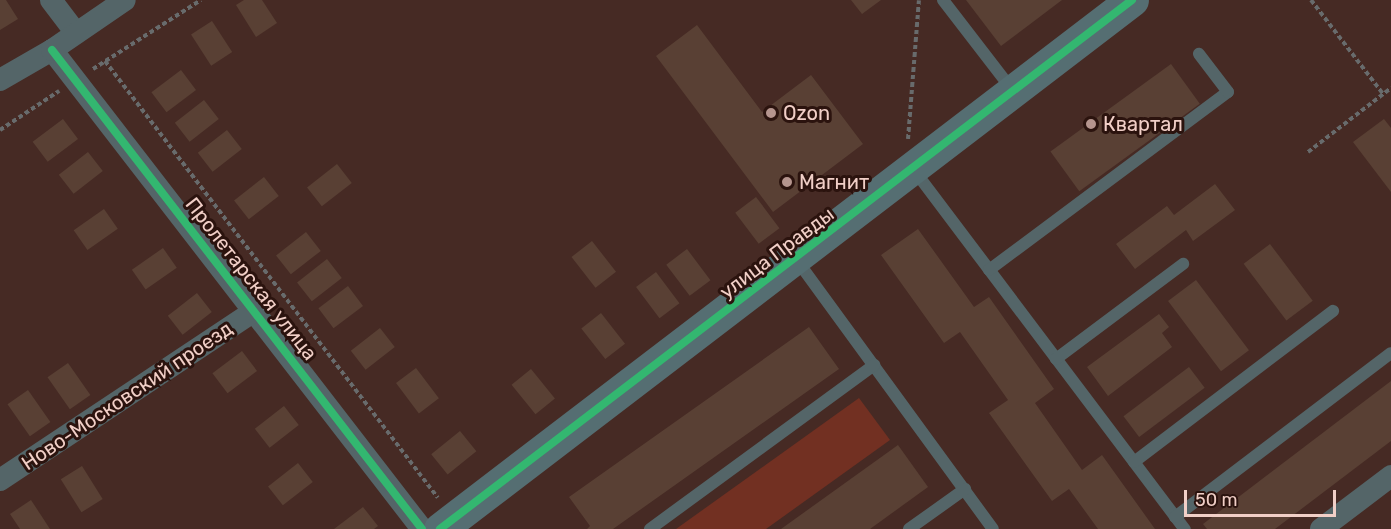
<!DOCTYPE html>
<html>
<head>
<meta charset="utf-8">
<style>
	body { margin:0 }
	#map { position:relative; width:1391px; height:529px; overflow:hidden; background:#462a24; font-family:Rubik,sans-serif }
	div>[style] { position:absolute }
	.green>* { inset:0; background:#723022 }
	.building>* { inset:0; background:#594034; transform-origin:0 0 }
	.path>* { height:4px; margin-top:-2px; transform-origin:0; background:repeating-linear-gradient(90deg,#686b6c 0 4.5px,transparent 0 7.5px) }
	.lane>* { height:12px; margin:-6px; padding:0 6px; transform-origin:6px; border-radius:6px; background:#546568 }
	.street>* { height:22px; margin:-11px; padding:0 11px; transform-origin:11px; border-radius:11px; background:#546568 }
	.secondary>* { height:33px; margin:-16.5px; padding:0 16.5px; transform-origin:16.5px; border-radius:16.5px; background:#556e72 }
	.cycleway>* { height:8px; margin:-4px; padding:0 4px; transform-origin:4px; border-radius:4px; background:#33b770 }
	.dots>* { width:16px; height:16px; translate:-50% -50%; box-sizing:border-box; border:3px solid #2b130e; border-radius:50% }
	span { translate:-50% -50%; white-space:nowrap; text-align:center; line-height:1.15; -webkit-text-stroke:6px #2b130e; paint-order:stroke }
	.poi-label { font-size:20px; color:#f1cfc7 }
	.left { translate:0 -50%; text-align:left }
	.street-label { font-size:20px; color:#f1cfc7 }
	.scale { position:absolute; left:1184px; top:490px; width:152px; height:27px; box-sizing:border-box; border:3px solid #f1cfc7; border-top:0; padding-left:8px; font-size:18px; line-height:21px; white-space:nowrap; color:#f1cfc7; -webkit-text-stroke:4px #2b130e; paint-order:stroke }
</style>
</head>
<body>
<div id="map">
	<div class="green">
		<i style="clip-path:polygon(859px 398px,890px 440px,766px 529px,676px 529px)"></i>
	</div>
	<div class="building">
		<i style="clip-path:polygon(0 0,6px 0,18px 19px,0 30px)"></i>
		<i style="clip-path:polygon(244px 0,262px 0,277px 23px,256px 37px,236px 5px)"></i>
		<i style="clip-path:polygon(851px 0,881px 0,862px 14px)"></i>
		<i style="clip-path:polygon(966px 0,1062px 0,1001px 46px)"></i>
		<i style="left:212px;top:21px;width:37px;height:25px;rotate:57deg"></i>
		<i style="clip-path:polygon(697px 25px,762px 112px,811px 75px,863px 144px,773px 212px,656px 56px)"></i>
		<i style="left:1171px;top:64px;width:49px;height:149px;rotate:54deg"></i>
		<i style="left:181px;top:70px;width:25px;height:37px;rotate:53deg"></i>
		<i style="left:204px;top:100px;width:24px;height:37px;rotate:52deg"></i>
		<i style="left:63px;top:119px;width:25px;height:38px;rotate:53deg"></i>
		<i style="clip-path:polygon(1384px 119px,1391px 128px,1391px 192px,1353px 142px)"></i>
		<i style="left:227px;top:130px;width:24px;height:37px;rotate:52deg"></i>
		<i style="left:88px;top:152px;width:24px;height:37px;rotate:52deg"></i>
		<i style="left:337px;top:164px;width:24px;height:38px;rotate:52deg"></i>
		<i style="left:264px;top:177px;width:24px;height:38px;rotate:52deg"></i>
		<i style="clip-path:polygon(1215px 184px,1235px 210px,1193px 241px,1186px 230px,1135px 269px,1116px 244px,1167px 206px,1174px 215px)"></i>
		<i style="left:756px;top:197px;width:39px;height:26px;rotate:53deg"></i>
		<i style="left:104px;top:209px;width:24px;height:37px;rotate:55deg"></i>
		<i style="clip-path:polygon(918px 229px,974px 307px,989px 297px,1054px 389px,1035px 403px,1082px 470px,1102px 455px,1155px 529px,1098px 529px,1069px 489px,1052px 501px,989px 413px,1008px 400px,960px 332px,944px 343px,881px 255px)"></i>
		<i style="left:306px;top:232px;width:24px;height:38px;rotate:52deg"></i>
		<i style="left:592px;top:241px;width:39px;height:26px;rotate:52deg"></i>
		<i style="left:1270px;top:244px;width:71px;height:33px;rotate:53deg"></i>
		<i style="left:163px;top:248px;width:24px;height:38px;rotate:55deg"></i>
		<i style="left:687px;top:249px;width:39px;height:26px;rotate:53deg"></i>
		<i style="left:327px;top:259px;width:24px;height:38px;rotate:52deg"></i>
		<i style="left:656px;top:272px;width:39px;height:25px;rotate:53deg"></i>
		<i style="left:1196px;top:280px;width:88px;height:35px;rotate:53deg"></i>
		<i style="left:348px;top:286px;width:25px;height:37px;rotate:53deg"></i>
		<i style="left:197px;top:293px;width:24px;height:37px;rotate:52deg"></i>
		<i style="left:601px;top:313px;width:39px;height:25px;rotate:52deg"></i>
		<i style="clip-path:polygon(1159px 314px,1169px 327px,1162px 333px,1172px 347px,1108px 396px,1087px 367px)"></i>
		<i style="clip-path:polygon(809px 327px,839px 369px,613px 529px,587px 529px,590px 526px,569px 497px)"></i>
		<i style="left:380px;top:328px;width:24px;height:37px;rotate:52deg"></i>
		<i style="left:242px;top:351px;width:25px;height:37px;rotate:53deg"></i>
		<i style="left:68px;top:363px;width:39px;height:25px;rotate:55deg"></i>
		<i style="left:1189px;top:367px;width:26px;height:82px;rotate:53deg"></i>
		<i style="left:416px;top:368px;width:38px;height:25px;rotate:53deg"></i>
		<i style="left:531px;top:369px;width:38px;height:25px;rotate:51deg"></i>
		<i style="clip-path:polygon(1391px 381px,1391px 441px,1275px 529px,1207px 529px,1203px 524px)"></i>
		<i style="left:28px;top:390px;width:39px;height:25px;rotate:55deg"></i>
		<i style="left:284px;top:406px;width:24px;height:37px;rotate:52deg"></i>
		<i style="left:460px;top:431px;width:26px;height:37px;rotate:51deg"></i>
		<i style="clip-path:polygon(898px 445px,928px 487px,870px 529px,781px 529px)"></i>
		<i style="left:298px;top:463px;width:24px;height:38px;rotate:52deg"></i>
		<i style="left:82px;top:466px;width:39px;height:25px;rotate:58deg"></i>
		<i style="clip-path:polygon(31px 500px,50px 529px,20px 529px,10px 514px)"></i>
		<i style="clip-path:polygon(363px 507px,378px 526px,374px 529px,334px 529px)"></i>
	</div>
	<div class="path">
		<i style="left:1311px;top:0;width:118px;rotate:52.5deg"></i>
		<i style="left:105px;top:61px;width:549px;rotate:52.69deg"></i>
		<i style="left:93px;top:69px;width:128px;rotate:-32.6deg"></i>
		<i style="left:0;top:130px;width:71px;rotate:-33.5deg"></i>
		<i style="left:908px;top:139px;width:139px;rotate:-85.5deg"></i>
		<i style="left:1308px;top:152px;width:105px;rotate:-37.6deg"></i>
	</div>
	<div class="lane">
		<i style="left:943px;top:0;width:115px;rotate:52.4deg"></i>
		<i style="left:914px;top:170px;width:450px;rotate:53deg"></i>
		<i style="left:796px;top:259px;width:334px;rotate:53.9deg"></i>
		<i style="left:989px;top:270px;width:298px;rotate:-36.7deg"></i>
		<i style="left:1228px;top:92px;width:48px;rotate:-127.3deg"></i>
		<i style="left:1056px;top:359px;width:159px;rotate:-36.8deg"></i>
		<i style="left:1134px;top:462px;width:250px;rotate:-37.2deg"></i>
		<i style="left:1175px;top:517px;width:271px;rotate:-37.2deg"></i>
		<i style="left:650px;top:529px;width:278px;rotate:-36.2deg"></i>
		<i style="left:909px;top:529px;width:69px;rotate:-35.5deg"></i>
	</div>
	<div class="street">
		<i style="left:51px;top:0;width:41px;rotate:52.9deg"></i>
		<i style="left:52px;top:50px;width:605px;rotate:52.32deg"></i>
		<i style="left:0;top:80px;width:60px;rotate:-30deg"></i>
		<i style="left:52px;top:50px;width:88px;rotate:-34.4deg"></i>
		<i style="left:0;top:480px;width:305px;rotate:-33.6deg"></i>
		<i style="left:1321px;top:529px;width:88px;rotate:-37.1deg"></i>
	</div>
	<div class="secondary">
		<i style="left:440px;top:529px;width:871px;rotate:-37.4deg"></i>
	</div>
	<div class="cycleway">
		<i style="left:52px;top:50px;width:605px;rotate:52.32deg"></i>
		<i style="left:440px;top:529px;width:871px;rotate:-37.4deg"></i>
	</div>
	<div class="dots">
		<i style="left:771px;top:113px;background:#b5958e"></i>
		<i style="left:1091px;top:124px;background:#b5958e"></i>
		<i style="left:787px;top:182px;background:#b5958e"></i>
	</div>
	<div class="poi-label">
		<span class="left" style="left:783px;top:113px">Ozon</span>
		<span class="left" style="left:1103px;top:124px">Квартал</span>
		<span class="left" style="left:799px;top:182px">Магнит</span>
	</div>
	<div class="street-label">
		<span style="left:777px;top:253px;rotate:-37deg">улица Правды</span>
		<span style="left:251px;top:279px;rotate:52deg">Пролетарская улица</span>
		<span style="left:127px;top:396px;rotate:-34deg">Ново-Московский проезд</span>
	</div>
	<div class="scale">50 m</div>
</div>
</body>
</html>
